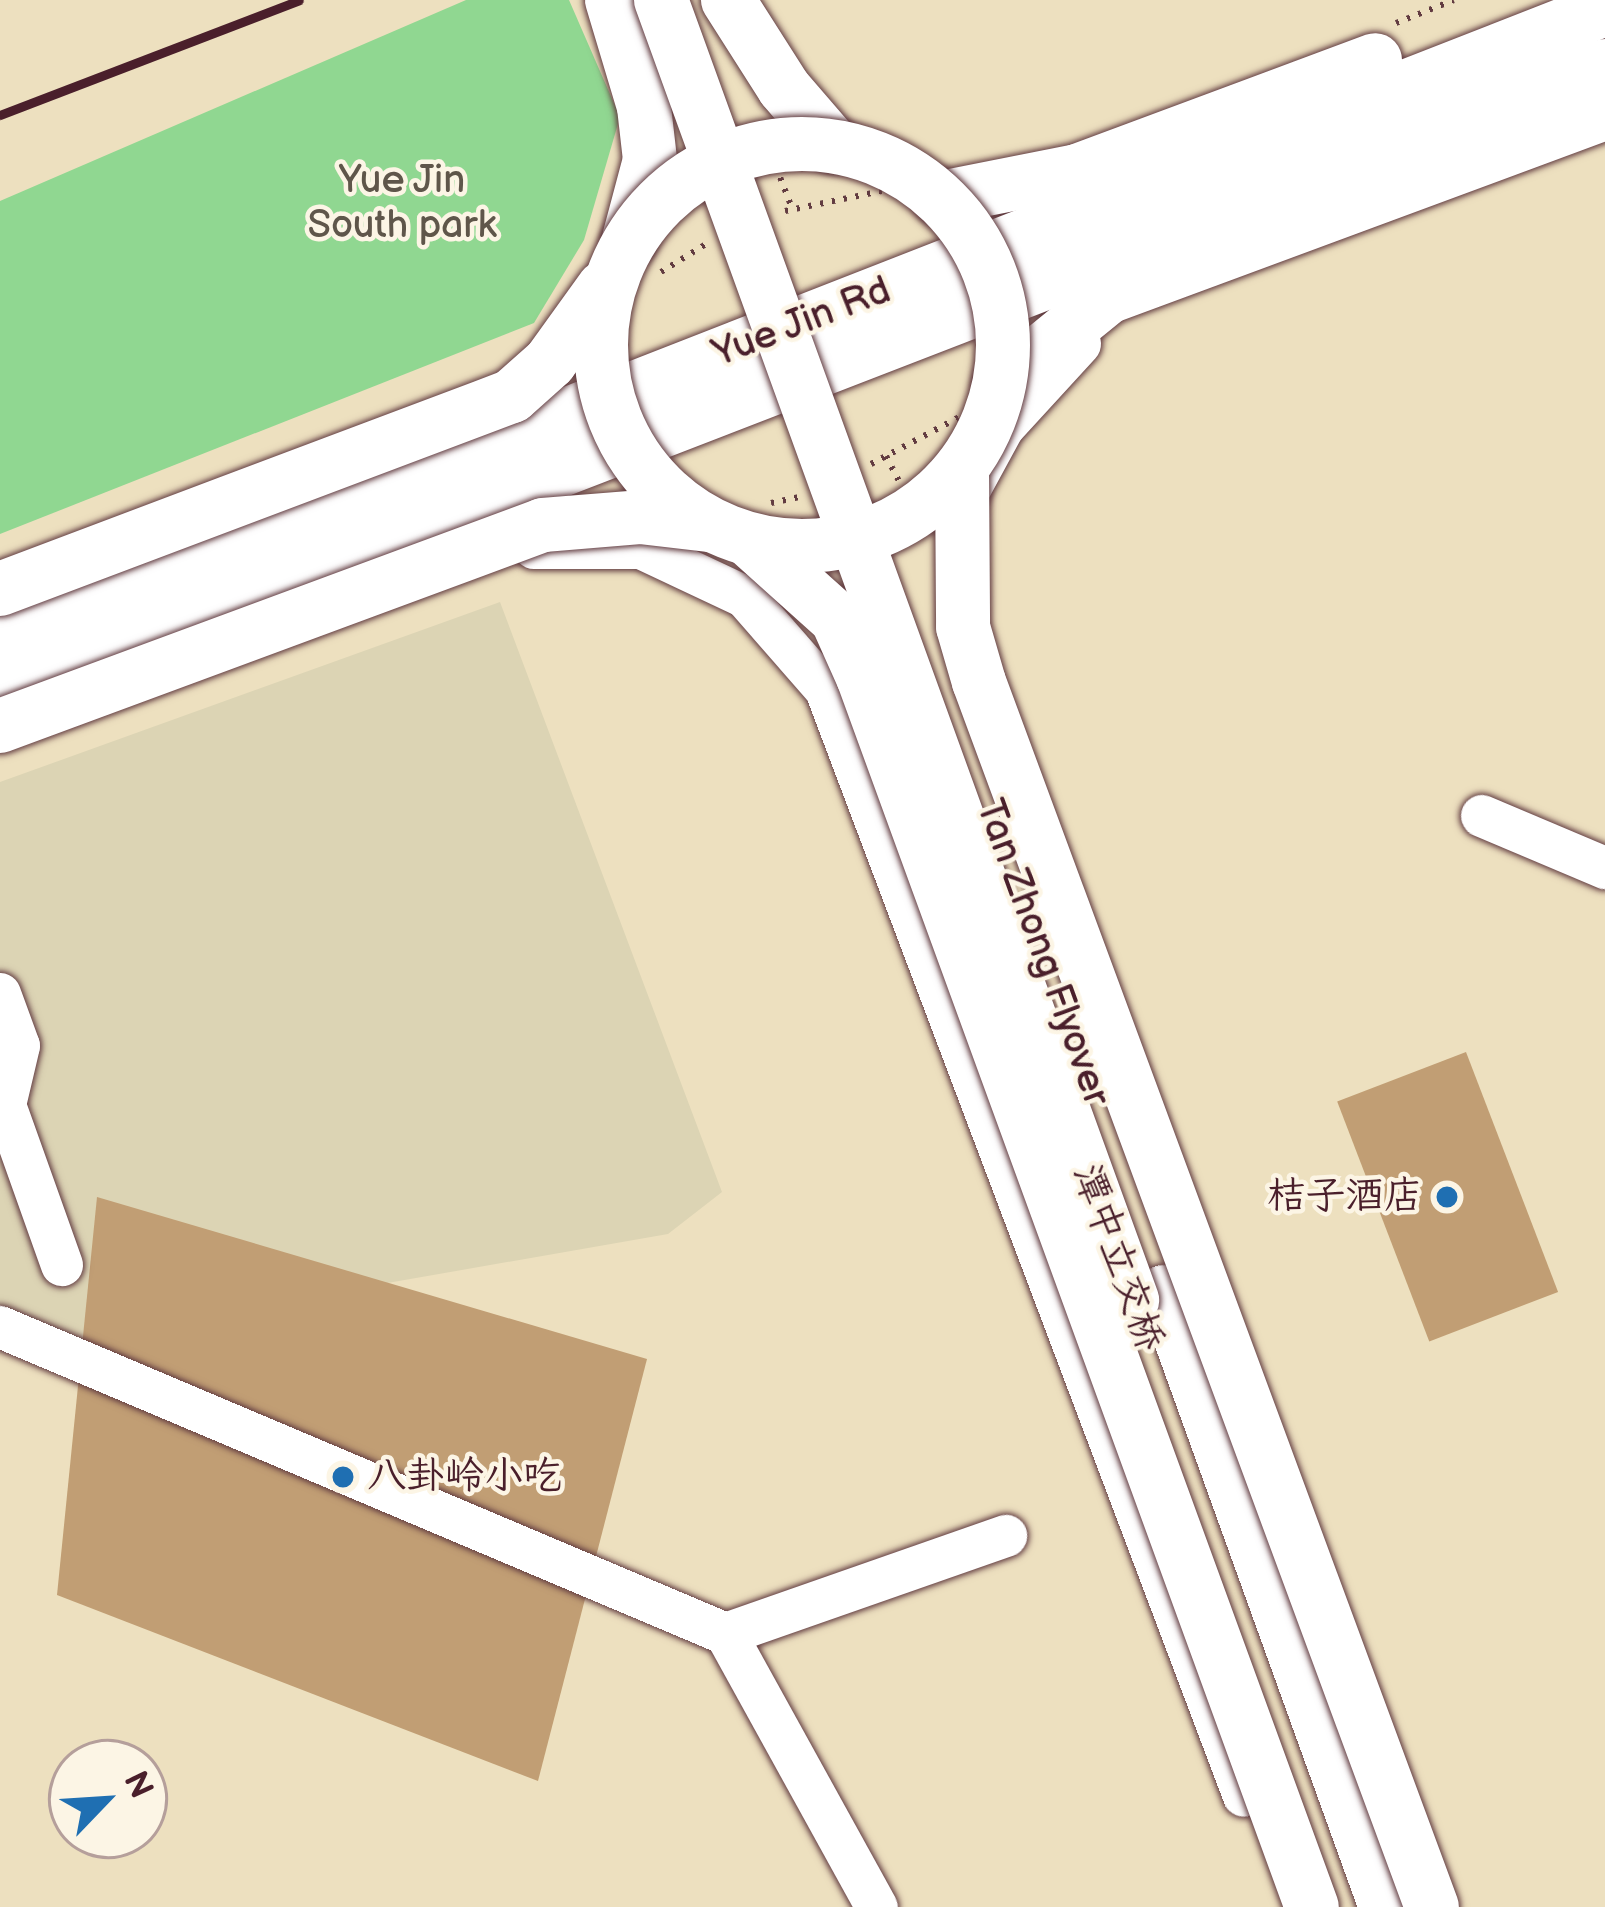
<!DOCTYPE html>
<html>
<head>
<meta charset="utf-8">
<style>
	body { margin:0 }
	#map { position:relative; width:1605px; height:1907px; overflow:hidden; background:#ede0bf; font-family:"Balsamiq Sans","LXGW WenKai TC",sans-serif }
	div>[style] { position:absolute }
	.built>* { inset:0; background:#dcd4b4 }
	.green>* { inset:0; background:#90d791 }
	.building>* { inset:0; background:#c19e74; transform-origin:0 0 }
	.path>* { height:6px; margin-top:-3px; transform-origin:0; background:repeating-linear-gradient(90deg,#623c41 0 3px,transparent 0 12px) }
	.roads { filter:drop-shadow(0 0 3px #623c41) drop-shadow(0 0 3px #623c41) }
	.minor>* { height:42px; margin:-21px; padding:0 21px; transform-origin:21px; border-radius:21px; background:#fff }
	.major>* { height:54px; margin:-27px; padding:0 27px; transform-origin:27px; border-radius:27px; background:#fff }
	.rail>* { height:9px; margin:-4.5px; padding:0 4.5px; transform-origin:4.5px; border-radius:4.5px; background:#4a1f2b }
	.bridges { filter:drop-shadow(0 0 3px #623c41) drop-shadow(0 0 3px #623c41) }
	.major-bridge>* { height:54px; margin:-27px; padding:0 27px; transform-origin:27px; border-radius:27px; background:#fff }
	.major-bridge>.ring { margin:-27px; padding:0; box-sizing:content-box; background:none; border:54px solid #fff; border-radius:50% }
	.dots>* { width:33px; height:33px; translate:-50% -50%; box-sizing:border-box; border:6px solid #fcf5e5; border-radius:50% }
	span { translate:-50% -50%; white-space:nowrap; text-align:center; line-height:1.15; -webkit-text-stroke:9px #fcf5e5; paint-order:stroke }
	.park-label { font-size:39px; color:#5f564a }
	.street-label { font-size:39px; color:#4a1f2b }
	.poi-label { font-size:39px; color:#4a1f2b }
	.right { translate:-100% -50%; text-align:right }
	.left { translate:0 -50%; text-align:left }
	.north { position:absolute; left:48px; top:1739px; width:120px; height:120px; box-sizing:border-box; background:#fcf5e5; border:3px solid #b59f9b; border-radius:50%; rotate:65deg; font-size:33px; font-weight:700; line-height:48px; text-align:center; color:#4a1f2b }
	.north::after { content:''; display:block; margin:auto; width:42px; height:54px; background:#1f6fb2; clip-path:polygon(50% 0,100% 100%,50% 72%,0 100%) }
</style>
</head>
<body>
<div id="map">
	<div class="built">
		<i style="clip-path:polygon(500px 602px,722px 1192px,668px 1234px,353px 1289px,95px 1367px,0 1327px,0 782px)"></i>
	</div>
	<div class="green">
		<i style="clip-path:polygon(466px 0,569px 0,620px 117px,584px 240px,534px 323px,0 534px,0 201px)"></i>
	</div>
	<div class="building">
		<i style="left:1466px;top:1052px;width:257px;height:138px;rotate:69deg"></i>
		<i style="clip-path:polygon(97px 1197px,647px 1359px,538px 1781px,57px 1595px)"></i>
	</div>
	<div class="path">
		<i style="left:1396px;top:23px;width:62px;rotate:-21.6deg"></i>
		<i style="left:763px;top:133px;width:80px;rotate:68.9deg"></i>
		<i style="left:785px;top:211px;width:118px;rotate:-11.7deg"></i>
		<i style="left:661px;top:272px;width:53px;rotate:-31.9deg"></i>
		<i style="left:886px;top:456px;width:68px;rotate:62.7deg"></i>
		<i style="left:871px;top:464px;width:106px;rotate:-28deg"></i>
		<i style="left:771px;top:503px;width:29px;rotate:-12deg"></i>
	</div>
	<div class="roads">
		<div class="minor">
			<i style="left:958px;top:511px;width:94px;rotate:-61.5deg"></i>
			<i style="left:1003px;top:428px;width:114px;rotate:-47.5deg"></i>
			<i style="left:534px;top:548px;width:107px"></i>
			<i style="left:641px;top:548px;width:115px;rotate:25.2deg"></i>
			<i style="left:745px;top:597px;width:123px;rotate:48.9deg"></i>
			<i style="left:826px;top:690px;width:1182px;rotate:69.3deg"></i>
			<i style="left:1482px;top:816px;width:134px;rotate:22.9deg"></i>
			<i style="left:0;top:994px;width:55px;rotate:69.9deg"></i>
			<i style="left:19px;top:1046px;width:61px;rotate:103.3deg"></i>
			<i style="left:5px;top:1105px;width:170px;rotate:70.4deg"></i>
			<i style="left:0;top:1327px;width:788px;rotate:22.92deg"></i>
			<i style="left:726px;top:1634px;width:312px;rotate:61.1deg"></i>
			<i style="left:726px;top:1634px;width:297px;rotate:-19.3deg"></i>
		</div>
		<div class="major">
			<i style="left:612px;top:0;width:112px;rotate:73.3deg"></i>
			<i style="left:644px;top:107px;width:53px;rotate:83.5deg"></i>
			<i style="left:650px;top:160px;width:82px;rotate:104.9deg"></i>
			<i style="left:728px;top:0;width:104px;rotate:57.5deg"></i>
			<i style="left:784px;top:88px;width:75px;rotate:49.3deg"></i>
			<i style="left:941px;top:198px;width:139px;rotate:-11.2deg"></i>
			<i style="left:1077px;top:171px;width:318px;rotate:-20.4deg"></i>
			<i style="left:1001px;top:384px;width:138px;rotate:-39.1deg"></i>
			<i style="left:1108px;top:297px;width:530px;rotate:-20.32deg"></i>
			<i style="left:0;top:636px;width:1723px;rotate:-21.34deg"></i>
			<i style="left:0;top:687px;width:1721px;rotate:-21.15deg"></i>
			<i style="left:1164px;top:1292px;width:654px;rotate:70.15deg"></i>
		</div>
	</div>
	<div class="rail">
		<i style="left:0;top:115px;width:320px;rotate:-21deg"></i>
	</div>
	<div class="bridges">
		<div class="major-bridge">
			<i style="left:661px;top:0;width:1383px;rotate:70.08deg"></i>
			<i class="ring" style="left:601px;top:144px;width:348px;height:348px"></i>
			<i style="left:962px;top:470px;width:157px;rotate:89.6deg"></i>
			<i style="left:963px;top:627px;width:57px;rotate:73.8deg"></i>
			<i style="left:979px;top:682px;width:1306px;rotate:69.71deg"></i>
			<i style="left:750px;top:541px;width:117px;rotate:41.9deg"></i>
			<i style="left:837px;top:619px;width:64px;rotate:65.9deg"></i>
			<i style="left:863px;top:677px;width:1309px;rotate:69.95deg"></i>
			<i style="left:0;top:589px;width:547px;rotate:-20.65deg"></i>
			<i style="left:512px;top:396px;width:51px;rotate:-41.8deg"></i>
			<i style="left:550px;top:362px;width:92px;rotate:-54.2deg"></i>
			<i style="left:0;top:726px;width:579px;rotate:-20.31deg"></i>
			<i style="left:543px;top:525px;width:97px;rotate:-4.7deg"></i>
			<i style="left:640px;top:517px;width:69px;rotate:6.6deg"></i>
		</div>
	</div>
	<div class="dots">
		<i style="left:1447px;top:1197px;background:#1f6fb2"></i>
		<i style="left:343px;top:1477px;background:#1f6fb2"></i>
	</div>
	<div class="park-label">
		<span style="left:402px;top:204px">Yue Jin<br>South park</span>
	</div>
	<div class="street-label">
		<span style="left:802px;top:323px;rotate:-21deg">Yue Jin Rd</span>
		<span style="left:1042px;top:953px;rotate:70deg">Tan Zhong Flyover</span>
		<span style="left:1117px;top:1258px;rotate:70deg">潭中立交桥</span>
	</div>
	<div class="poi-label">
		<span class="right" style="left:1423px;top:1197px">桔子酒店</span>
		<span class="left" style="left:367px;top:1477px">八卦岭小吃</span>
	</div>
	<div class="north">N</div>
</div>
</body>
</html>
